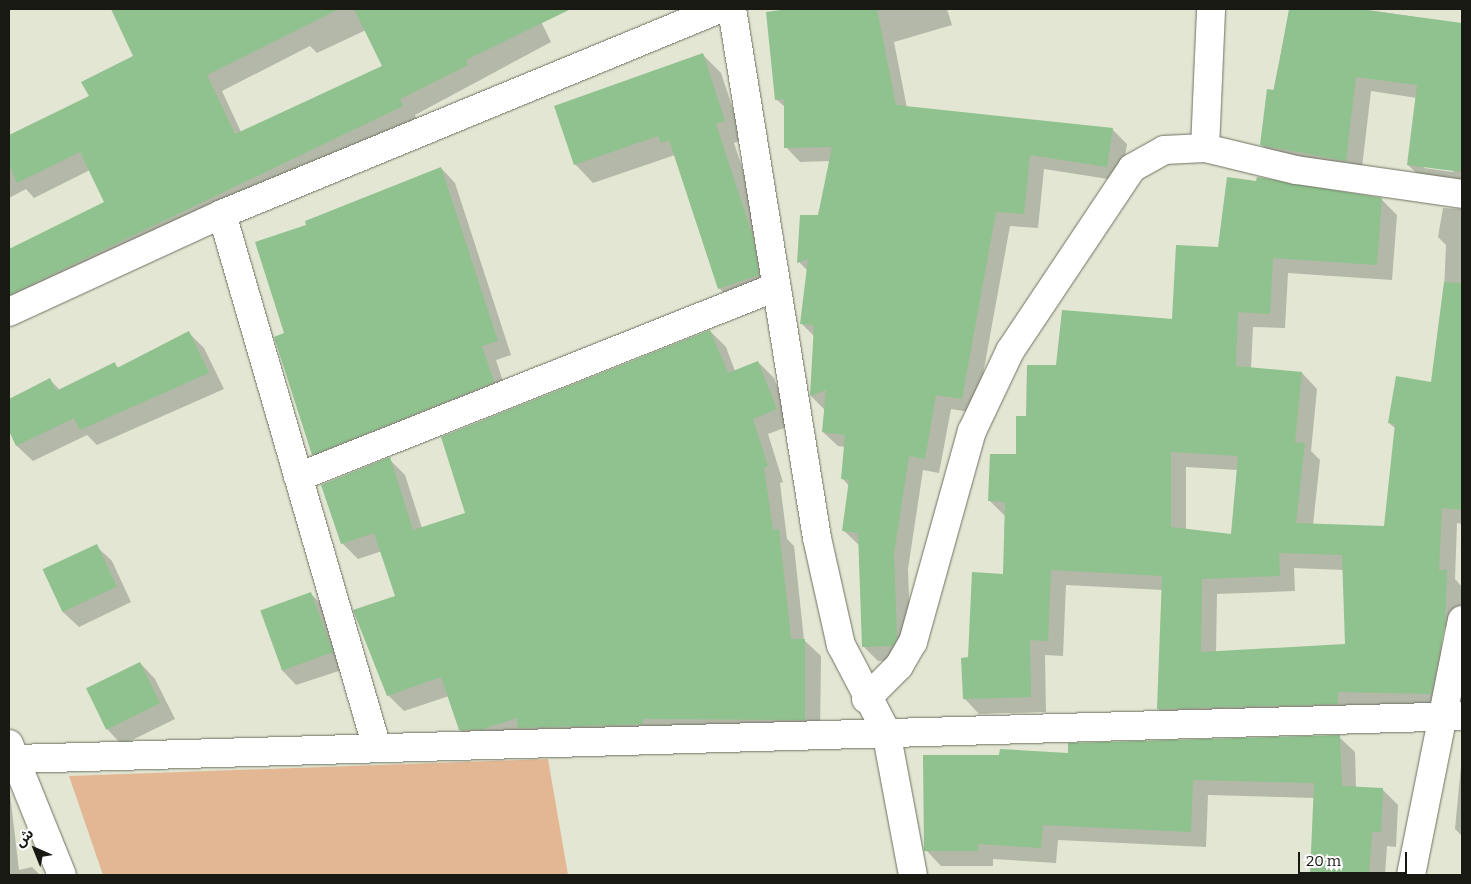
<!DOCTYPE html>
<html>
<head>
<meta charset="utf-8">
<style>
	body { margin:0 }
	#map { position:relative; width:1471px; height:884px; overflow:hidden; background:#e2e6d3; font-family:Bitter,"Noto Sans Arabic",serif }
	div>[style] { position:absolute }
	.green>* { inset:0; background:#e4b794 }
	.shadow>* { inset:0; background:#0003 }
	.building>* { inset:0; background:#8fc28e; transform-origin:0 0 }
	.roads { filter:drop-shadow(0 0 1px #6f7262) drop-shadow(0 0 1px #6f7262) }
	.minor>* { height:28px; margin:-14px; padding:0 14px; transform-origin:14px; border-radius:14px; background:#fff }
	span { translate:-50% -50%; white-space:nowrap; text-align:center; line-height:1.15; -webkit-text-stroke:4.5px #fff; paint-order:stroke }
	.frame { position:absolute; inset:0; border:10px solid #171912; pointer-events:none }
	.north { position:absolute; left:10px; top:824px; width:50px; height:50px; -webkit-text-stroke:4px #fff; paint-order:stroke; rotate:316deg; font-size:14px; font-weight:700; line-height:20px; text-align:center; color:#171912 }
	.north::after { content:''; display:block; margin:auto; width:18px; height:22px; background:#171912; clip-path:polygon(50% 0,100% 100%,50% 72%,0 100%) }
	.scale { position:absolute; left:1298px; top:852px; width:109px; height:22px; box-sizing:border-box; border:2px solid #171912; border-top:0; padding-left:6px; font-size:15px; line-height:18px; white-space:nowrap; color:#171912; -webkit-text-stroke:4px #fff; paint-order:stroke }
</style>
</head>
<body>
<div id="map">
	<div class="green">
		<i style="clip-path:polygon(548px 759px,568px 875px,103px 875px,69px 776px)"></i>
	</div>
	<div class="shadow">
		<i style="clip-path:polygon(evenodd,112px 9px,535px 9px,551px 42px,415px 115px,418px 122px,9px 319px,9px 251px,106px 203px,90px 170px,34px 198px,26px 189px,9px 198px,9px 137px,90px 97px,135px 57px,112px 9px,366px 30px,383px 66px,241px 132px,222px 91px,310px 46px,317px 53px,366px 30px)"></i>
		<i style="clip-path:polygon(799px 9px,947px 9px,952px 25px,894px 42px,907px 108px,1112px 129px,1127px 144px,1121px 181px,1044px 169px,1038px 228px,1010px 226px,976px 413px,951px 409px,939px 473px,923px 470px,908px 569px,911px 653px,907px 660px,878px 661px,864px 647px,859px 545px,843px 530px,849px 486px,843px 479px,846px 447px,838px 446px,823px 432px,825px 410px,811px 396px,814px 336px,801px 323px,808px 271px,799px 262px,819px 217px,831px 161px,800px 162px,786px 147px,786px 108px,776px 99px,768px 13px)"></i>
		<i style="clip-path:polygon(evenodd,1290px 9px,1362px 9px,1462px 24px,1462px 190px,1424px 180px,1408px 165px,1417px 98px,1371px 91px,1361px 176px,1277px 160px,1262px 145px,1290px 9px,1424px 166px,1454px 170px,1453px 172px,1424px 168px,1424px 166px)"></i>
		<i style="clip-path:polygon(702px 54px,721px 73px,743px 139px,734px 143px,771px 256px,777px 293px,737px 306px,719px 288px,675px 155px,593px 183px,575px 164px)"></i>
		<i style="clip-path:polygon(441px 168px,455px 183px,511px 355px,496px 360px,508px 397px,328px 468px,313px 454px,286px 334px,308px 226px)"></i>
		<i style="clip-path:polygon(evenodd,1381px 199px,1397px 215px,1392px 280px,1288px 273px,1285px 328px,1253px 327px,1251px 368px,1302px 373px,1317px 389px,1311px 451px,1320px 460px,1313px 525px,1385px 527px,1396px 429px,1389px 423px,1432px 383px,1444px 291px,1446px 245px,1438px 237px,1443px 208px,1462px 209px,1462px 524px,1457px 523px,1455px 579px,1462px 587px,1460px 628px,1442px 627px,1440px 708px,1173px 724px,1158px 709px,1163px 590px,1066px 585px,1063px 656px,1045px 655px,1046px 712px,979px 714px,964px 698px,969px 658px,1004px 575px,1005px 516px,990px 501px,1017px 456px,1028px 417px,1057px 366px,1173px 320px,1219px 248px,1381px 199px,1186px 467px,1238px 470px,1232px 536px,1186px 530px,1186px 467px,1381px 199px,1294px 568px,1344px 570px,1346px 646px,1216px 653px,1217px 594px,1295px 591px,1294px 568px)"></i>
		<i style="clip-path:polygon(710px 331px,726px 347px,735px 371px,758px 362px,774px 378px,792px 425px,768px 434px,783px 482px,780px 483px,787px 539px,794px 546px,804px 640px,821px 656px,820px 735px,476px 746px,460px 730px,449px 696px,404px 711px,388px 695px,355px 611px,397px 597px,382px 551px,358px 559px,342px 543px,389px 459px,405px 475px,422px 528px,466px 514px)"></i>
		<i style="clip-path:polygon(189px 333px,204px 348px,224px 389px,97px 445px,87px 435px,33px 461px,17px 446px,9px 428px,9px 400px,50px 380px,60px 390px,114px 364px,119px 368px)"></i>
		<i style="clip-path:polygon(96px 546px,112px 561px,131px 602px,79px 627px,63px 612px,44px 572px)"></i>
		<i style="clip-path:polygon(310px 593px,326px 609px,348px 668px,296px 685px,281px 669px)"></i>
		<i style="clip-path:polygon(140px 663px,155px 679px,175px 719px,122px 745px,107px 729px)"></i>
		<i style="clip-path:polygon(1339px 737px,1355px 752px,1356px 788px,1382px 789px,1398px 805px,1396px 847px,1387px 846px,1385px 875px,1311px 875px,1315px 798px,1208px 795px,1206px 847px,1058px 840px,1056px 863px,993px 859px,993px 866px,941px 866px,926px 850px,1070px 755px)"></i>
		<i style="clip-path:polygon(1462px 755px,1462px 836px,1455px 829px)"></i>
		<i style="clip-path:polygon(9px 785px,19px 870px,32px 867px,40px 875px,9px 875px)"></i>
	</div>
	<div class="building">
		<i style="clip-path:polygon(111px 9px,339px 9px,207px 75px,235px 134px,382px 66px,354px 9px,571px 9px,466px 60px,468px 65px,400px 99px,403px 106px,9px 295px,9px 249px,104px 202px,80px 152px,17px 183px,9px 165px,9px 135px,89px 96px,81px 82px,133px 56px)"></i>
		<i style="clip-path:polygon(789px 9px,877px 9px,896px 105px,1113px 128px,1107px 167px,1030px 155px,1024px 214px,996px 212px,962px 399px,936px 395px,925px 459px,909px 456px,894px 554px,897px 638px,893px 646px,862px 647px,858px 533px,842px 531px,849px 480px,841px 479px,845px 435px,822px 432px,826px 390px,810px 396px,814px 325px,800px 324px,808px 259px,797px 263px,800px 215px,818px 215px,832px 147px,784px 148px,784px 99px,775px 100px,766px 12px)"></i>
		<i style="clip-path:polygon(1289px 9px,1358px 9px,1462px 23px,1462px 172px,1407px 165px,1417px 85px,1356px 77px,1346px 161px,1260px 145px,1267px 89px,1274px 90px)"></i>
		<i style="clip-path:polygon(703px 53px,725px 121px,716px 124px,753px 237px,759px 275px,718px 289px,669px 140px,661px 143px,658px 136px,574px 165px,554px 106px)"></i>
		<i style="clip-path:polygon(441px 167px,498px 341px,482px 346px,494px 382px,312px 455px,274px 337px,284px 333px,255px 242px,306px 225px,305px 221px)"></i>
		<i style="clip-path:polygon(evenodd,1227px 177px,1256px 181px,1257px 177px,1382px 198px,1377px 265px,1273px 258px,1270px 314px,1238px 312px,1236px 366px,1302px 372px,1295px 442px,1305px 443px,1296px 523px,1384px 526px,1395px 424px,1388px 423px,1396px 376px,1431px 382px,1444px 282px,1462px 283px,1462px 510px,1442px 508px,1439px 570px,1447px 570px,1445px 626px,1431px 694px,1338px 692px,1338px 704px,1157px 709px,1162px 576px,1051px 570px,1048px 641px,1030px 640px,1031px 697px,963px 699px,961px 658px,968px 657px,972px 572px,1003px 574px,1005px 502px,988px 501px,990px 454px,1016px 454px,1016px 416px,1026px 416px,1027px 365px,1056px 365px,1062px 310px,1172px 319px,1176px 245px,1218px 247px,1227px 177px,1171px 452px,1238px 456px,1231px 534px,1171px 527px,1171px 452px,1227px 177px,1279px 553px,1342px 555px,1345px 644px,1201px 652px,1202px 579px,1280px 576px,1279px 553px)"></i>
		<i style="clip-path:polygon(710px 330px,728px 373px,758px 361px,777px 409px,753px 419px,768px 466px,764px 468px,773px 530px,779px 529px,791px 639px,805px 639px,805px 720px,643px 719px,643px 724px,518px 728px,517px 718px,483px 729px,459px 730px,441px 677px,387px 696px,353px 610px,395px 596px,374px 533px,341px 544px,321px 485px,390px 457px,413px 530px,465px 513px,441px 437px)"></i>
		<i style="clip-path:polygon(189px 331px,209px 373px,80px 430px,74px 418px,16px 446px,9px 431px,9px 399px,50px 378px,56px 391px,115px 362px,117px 368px)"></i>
		<i style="left:97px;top:544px;width:47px;height:60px;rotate:65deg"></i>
		<i style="left:311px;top:592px;width:64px;height:54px;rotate:70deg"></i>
		<i style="left:140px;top:662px;width:46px;height:60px;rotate:64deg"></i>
		<i style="clip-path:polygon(1340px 735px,1342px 786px,1383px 788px,1381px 832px,1372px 832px,1369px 875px,1310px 875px,1314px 783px,1193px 780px,1191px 832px,1043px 825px,1041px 848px,978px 844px,978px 851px,924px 851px,923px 755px,999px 755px,1000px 749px,1068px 753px,1068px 743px)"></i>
	</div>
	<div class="roads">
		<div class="minor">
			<i style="left:732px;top:9px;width:536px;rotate:80.87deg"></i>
			<i style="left:817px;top:538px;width:110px;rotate:77.4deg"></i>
			<i style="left:841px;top:645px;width:97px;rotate:62.4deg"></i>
			<i style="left:886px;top:731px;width:147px;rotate:79.4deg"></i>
			<i style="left:1205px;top:148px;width:139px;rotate:-87.5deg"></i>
			<i style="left:222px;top:214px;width:556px;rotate:73.81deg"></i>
			<i style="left:9px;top:312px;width:234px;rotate:-24.7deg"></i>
			<i style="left:222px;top:214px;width:538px;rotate:-22.41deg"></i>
			<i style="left:298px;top:477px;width:514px;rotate:-21.68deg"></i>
			<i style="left:866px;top:699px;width:47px;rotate:-45deg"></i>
			<i style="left:899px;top:666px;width:28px;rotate:-60deg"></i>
			<i style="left:913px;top:642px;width:219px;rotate:-74.4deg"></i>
			<i style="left:972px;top:431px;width:89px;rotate:-64.6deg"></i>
			<i style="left:1010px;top:351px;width:220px;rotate:-56.3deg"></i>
			<i style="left:1132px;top:168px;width:37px;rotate:-29deg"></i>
			<i style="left:1164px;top:150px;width:41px;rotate:-2.8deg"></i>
			<i style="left:1205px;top:148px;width:94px;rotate:13.6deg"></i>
			<i style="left:1296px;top:170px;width:168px;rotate:8.2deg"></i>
			<i style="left:9px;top:744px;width:141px;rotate:68deg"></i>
			<i style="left:16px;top:759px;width:1447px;rotate:-1.7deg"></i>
			<i style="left:1411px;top:875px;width:260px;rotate:-78.7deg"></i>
		</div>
	</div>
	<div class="frame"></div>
	<div class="north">ش</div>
	<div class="scale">20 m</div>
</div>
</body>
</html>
